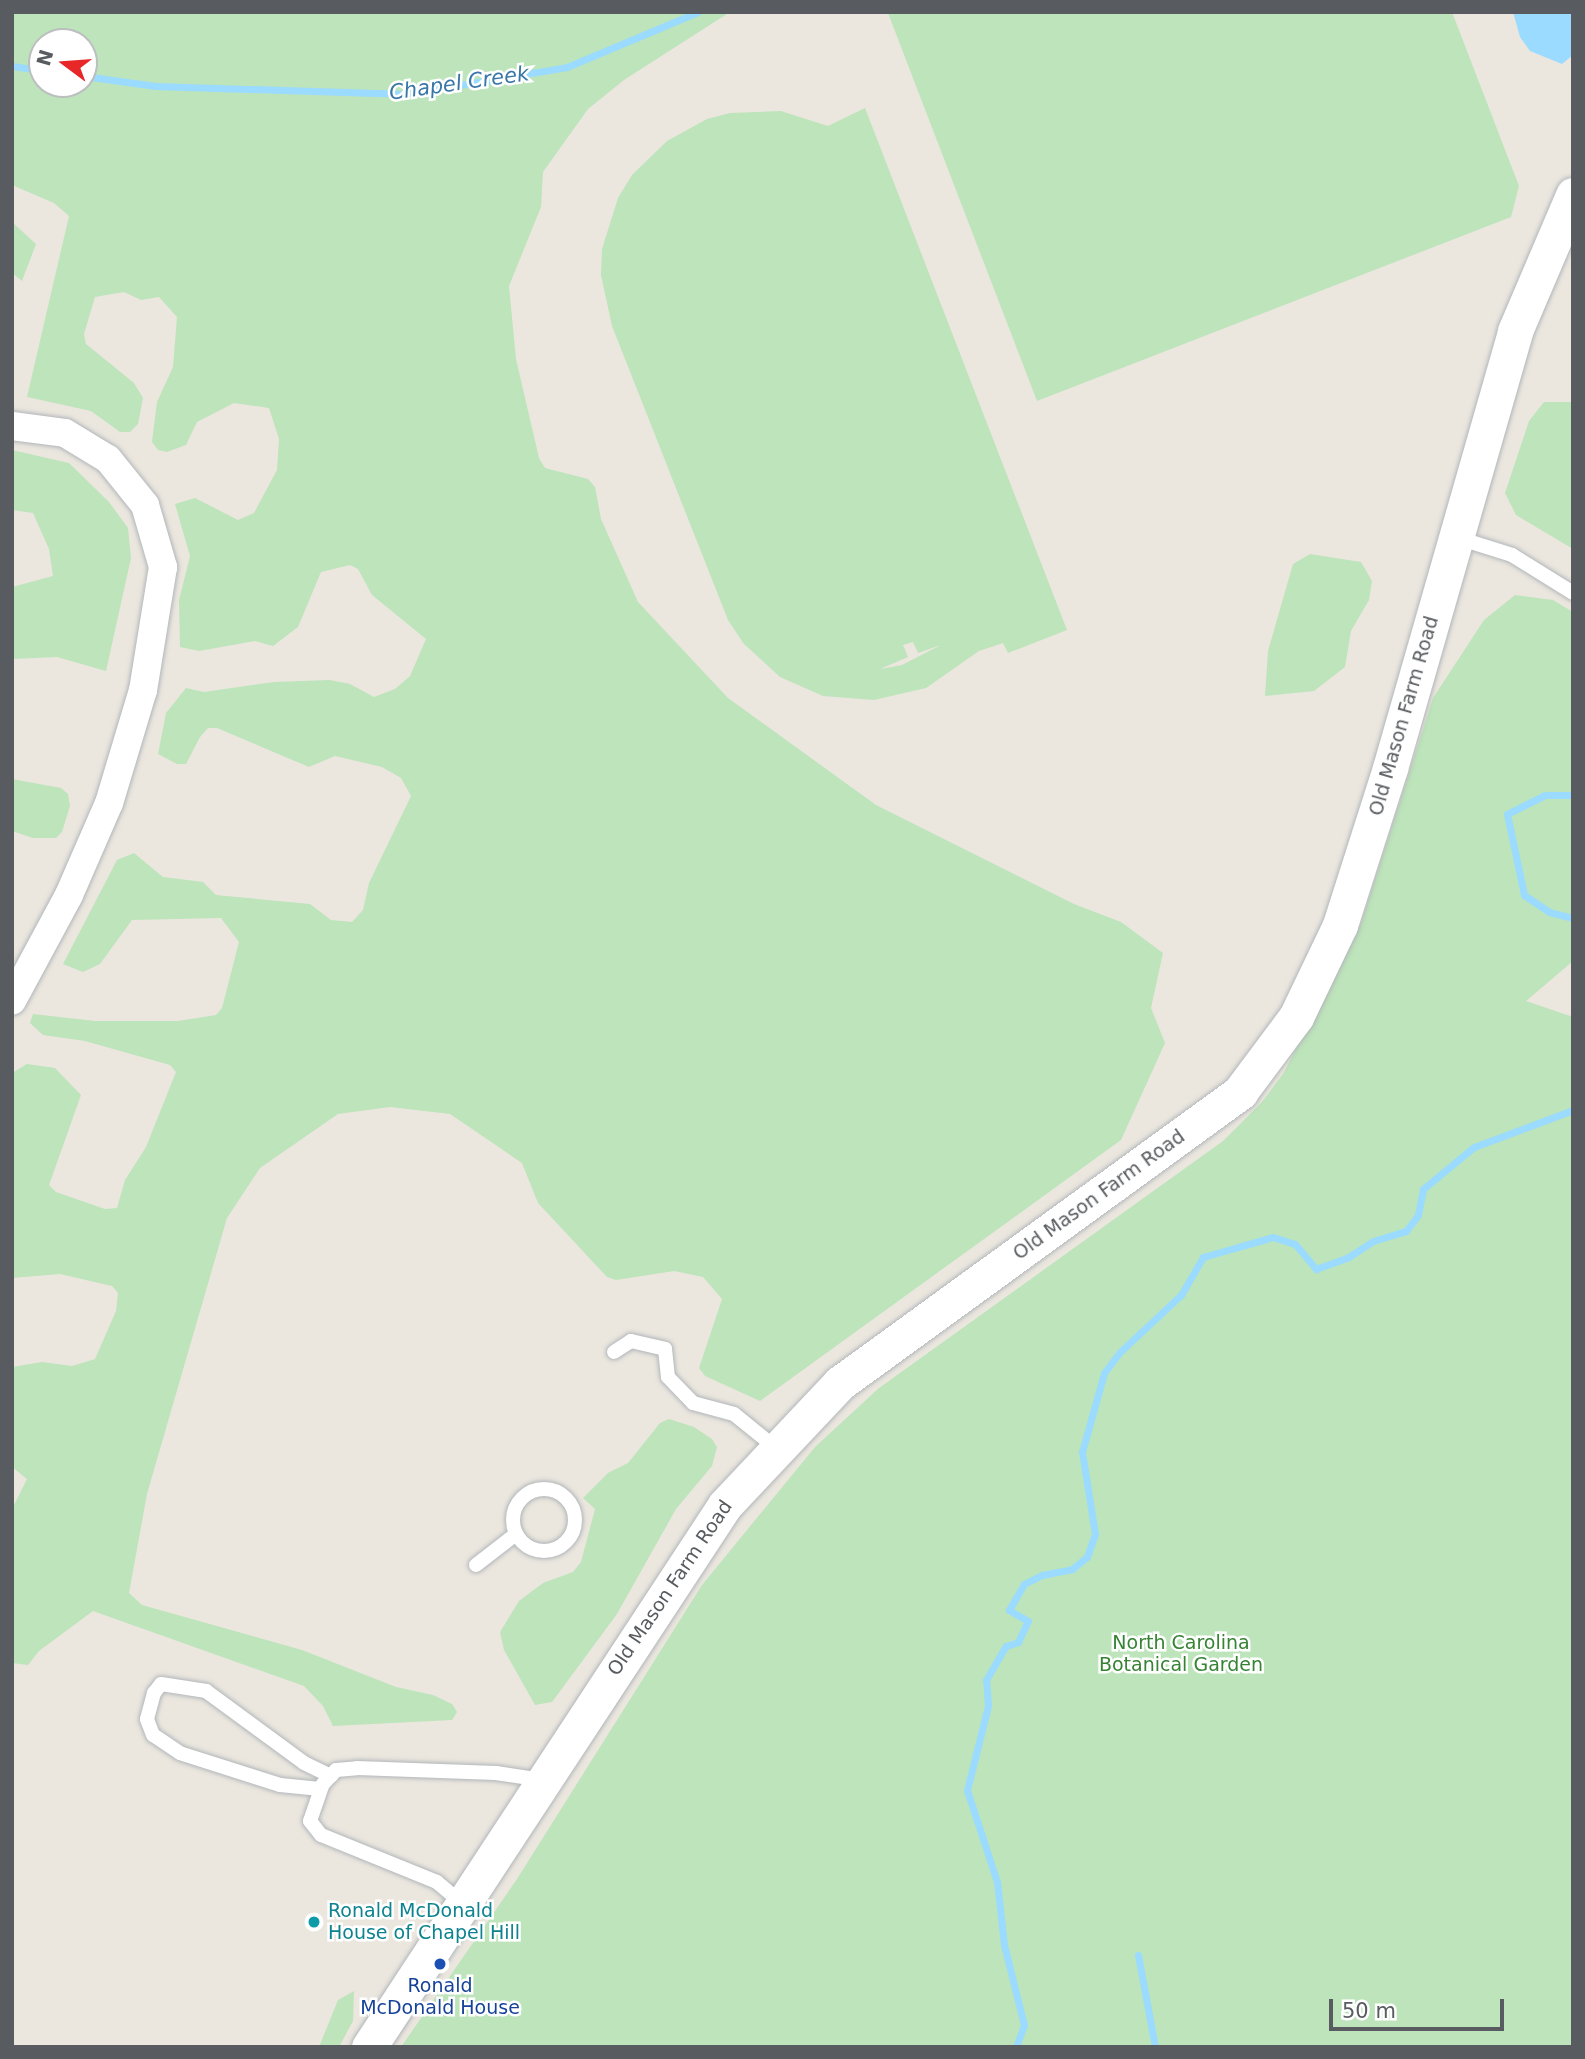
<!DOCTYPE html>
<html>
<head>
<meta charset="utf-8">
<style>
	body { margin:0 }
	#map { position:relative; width:1585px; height:2059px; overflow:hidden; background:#ebe7df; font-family:"DejaVu Sans",sans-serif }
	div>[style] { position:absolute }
	.green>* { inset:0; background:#bde4ba }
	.water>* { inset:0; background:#9bdbff }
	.stream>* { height:7px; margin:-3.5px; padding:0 3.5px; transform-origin:3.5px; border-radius:3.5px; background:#9bdbff }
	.roads { filter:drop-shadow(0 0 2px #b2b6ba) drop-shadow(0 0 2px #b2b6ba) }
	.service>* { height:14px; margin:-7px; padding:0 7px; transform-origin:7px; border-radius:7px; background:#fff }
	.service>.ring { margin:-7px; padding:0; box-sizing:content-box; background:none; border:14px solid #fff; border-radius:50% }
	.minor>* { height:28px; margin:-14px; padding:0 14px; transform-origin:14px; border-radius:14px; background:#fff }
	.tertiary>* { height:35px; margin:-17.5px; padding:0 17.5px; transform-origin:17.5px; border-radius:17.5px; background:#fff }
	.dots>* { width:19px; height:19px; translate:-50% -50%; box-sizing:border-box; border:4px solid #fff; border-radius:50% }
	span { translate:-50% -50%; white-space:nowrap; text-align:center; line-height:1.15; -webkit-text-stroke:5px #fff; paint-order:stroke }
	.street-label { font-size:19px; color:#585c60 }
	.park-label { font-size:19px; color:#368334 }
	.culture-label { font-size:19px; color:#0d838f }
	.left { translate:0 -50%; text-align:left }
	.transit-label { font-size:19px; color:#164399 }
	.water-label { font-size:21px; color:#3877a7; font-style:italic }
	.frame { position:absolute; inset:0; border:14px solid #585c60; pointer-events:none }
	.north { position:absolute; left:28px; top:28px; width:70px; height:70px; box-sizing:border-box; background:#fff; border:2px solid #bcbebf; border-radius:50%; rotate:286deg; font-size:19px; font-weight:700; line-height:28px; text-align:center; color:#585c60 }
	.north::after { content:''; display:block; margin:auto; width:24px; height:32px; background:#e82728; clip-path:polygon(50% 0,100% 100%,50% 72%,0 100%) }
	.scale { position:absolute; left:1329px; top:1999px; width:175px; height:32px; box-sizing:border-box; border:4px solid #585c60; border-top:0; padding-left:9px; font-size:21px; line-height:24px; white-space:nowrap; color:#585c60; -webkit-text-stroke:5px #fff; paint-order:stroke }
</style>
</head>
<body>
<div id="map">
	<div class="green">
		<i style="clip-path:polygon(evenodd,12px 12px,730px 12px,624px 80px,588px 109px,543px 172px,541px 207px,509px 286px,516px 359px,539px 458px,545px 468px,588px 479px,595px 487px,601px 519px,638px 602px,728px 698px,876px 805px,1074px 904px,1121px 922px,1163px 953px,1151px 1008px,1165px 1043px,1121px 1140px,760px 1401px,705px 1376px,699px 1368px,722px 1299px,703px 1277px,674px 1271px,616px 1280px,607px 1277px,538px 1203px,522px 1163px,450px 1114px,390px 1107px,338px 1114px,260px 1168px,227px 1218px,147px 1494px,129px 1593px,142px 1605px,302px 1650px,396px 1687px,433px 1695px,452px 1704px,457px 1712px,452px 1720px,333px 1726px,323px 1706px,304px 1686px,93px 1611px,39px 1651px,28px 1665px,12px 1663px,12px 1509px,27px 1479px,12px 1467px,12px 1367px,42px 1362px,72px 1366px,95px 1359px,116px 1311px,118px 1293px,112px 1286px,60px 1274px,12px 1278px,12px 1073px,27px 1064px,55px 1068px,81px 1095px,49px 1185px,56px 1192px,105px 1209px,117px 1208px,125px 1180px,146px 1147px,176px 1072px,170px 1065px,85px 1041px,43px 1035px,30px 1023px,33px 1014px,95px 1021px,178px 1021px,216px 1015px,222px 1008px,239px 942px,221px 918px,132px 920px,100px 964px,83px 972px,63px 964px,117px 860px,134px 853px,163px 877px,203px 882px,216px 895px,310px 904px,331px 920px,352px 922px,363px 910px,369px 883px,411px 796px,401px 778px,382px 767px,335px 756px,309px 767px,217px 728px,208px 728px,200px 737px,186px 764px,177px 764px,158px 754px,166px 713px,186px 688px,204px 692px,274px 682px,330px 680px,350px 684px,374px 697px,395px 689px,410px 676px,426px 639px,372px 595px,358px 569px,350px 565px,321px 572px,298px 627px,273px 646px,255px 641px,199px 651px,180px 647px,179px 600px,190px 556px,175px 504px,195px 498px,238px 520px,254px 513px,277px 470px,279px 439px,269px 408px,234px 403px,197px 422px,186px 445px,167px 452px,158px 450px,152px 442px,157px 402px,173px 367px,177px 317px,159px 297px,141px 300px,124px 292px,95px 297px,84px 334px,86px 344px,134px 383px,143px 398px,138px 424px,130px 432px,120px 432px,91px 411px,27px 397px,69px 216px,54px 203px,12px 185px,12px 12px,42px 42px,84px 42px,84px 84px,42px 84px,42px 42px)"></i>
		<i style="clip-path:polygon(1452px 12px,1519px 186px,1511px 217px,1037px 401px,888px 13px)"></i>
		<i style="clip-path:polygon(evenodd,865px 108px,1067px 630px,1008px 653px,1003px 643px,979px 651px,926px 688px,874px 700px,823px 696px,780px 677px,744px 644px,728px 620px,612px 326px,601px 275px,602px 249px,618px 198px,632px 175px,667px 141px,707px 119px,730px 113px,781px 111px,828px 126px,865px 108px,913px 642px,918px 653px,941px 645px,902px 665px,880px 669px,908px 657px,903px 645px,913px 642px)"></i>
		<i style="clip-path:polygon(12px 222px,36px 244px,22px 281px,12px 273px)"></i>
		<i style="clip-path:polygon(1544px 402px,1573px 402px,1573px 549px,1516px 515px,1505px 493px,1529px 421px)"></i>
		<i style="clip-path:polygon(12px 450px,69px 463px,109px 502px,128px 528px,131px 558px,106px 671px,57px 657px,12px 659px,12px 587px,53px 576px,49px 549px,33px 513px,12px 510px)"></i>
		<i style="clip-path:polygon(1310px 554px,1361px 562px,1372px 581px,1369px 600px,1351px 631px,1345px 667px,1314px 691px,1265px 696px,1268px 651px,1293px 564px)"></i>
		<i style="clip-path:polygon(1515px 595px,1553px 600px,1573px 612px,1573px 961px,1526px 1001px,1573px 1017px,1573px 2047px,401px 2047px,517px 1879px,702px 1585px,815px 1447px,879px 1388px,1223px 1141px,1262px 1102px,1283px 1074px,1361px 923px,1433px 698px,1484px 620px)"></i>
		<i style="clip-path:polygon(12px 779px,61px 788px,68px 794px,70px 806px,62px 832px,56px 838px,33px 838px,12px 831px)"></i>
		<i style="clip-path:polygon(669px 1419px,694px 1427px,712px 1439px,717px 1447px,712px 1466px,676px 1509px,617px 1614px,552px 1702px,535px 1705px,504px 1650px,500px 1632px,519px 1601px,543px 1583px,573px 1572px,581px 1562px,595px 1509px,583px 1498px,608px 1473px,628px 1463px,660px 1423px)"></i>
		<i style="clip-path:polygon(354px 1991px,353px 2021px,339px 2047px,319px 2047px,338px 2000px)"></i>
	</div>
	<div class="water">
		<i style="clip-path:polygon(1513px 12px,1573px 12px,1573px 55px,1562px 64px,1530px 51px,1520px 37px)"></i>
	</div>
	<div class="stream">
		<i style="left:12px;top:66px;width:30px;rotate:8deg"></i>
		<i style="left:84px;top:76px;width:72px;rotate:8deg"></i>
		<i style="left:155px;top:86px;width:251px;rotate:1.8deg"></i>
		<i style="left:406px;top:94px;width:163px;rotate:-9.5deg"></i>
		<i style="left:567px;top:67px;width:142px;rotate:-22.8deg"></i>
		<i style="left:1573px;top:795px;width:28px;rotate:180deg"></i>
		<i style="left:1545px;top:795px;width:42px;rotate:153.4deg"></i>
		<i style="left:1507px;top:814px;width:83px;rotate:78.1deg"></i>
		<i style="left:1524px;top:895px;width:30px;rotate:34deg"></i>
		<i style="left:1549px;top:912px;width:25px;rotate:14deg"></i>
		<i style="left:1138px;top:1955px;width:94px;rotate:79.5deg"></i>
		<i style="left:1016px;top:2047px;width:23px;rotate:-70deg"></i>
		<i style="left:1024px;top:2025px;width:82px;rotate:-104deg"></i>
		<i style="left:1004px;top:1945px;width:63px;rotate:-96.3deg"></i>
		<i style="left:997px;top:1882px;width:97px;rotate:-108.1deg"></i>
		<i style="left:967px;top:1790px;width:87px;rotate:-76deg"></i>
		<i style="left:988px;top:1706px;width:26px;rotate:-94deg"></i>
		<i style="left:986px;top:1680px;width:39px;rotate:-60deg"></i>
		<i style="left:1006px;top:1646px;width:13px;rotate:-18deg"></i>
		<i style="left:1018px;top:1642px;width:23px;rotate:-65deg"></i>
		<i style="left:1028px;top:1621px;width:22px;rotate:-150deg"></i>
		<i style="left:1009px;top:1610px;width:30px;rotate:-60deg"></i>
		<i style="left:1024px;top:1584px;width:20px;rotate:-27deg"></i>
		<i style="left:1042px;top:1575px;width:31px;rotate:-11deg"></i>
		<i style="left:1072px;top:1569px;width:19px;rotate:-39deg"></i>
		<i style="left:1087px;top:1557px;width:24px;rotate:-71deg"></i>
		<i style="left:1095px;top:1534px;width:83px;rotate:-99deg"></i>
		<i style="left:1082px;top:1452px;width:82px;rotate:-74.4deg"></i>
		<i style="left:1104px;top:1373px;width:26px;rotate:-53deg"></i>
		<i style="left:1120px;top:1352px;width:83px;rotate:-43.1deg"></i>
		<i style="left:1181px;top:1295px;width:44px;rotate:-59.9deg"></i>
		<i style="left:1203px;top:1257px;width:73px;rotate:-15.9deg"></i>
		<i style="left:1273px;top:1237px;width:23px;rotate:18deg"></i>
		<i style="left:1295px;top:1244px;width:33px;rotate:50deg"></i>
		<i style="left:1316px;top:1269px;width:33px;rotate:-20deg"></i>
		<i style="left:1347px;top:1258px;width:31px;rotate:-33deg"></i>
		<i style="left:1373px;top:1241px;width:34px;rotate:-17deg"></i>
		<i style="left:1406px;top:1231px;width:20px;rotate:-53deg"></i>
		<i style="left:1418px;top:1215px;width:26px;rotate:-79deg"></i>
		<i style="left:1423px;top:1189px;width:66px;rotate:-39.5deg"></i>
		<i style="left:1474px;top:1147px;width:106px;rotate:-20.5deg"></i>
	</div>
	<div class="roads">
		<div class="service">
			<i style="left:1455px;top:537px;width:60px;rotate:17.5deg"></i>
			<i style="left:1512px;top:555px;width:72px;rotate:31.9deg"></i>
			<i style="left:614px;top:1352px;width:20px;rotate:-33deg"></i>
			<i style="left:631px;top:1341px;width:35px;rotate:13deg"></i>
			<i style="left:665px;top:1349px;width:28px;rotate:84deg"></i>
			<i style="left:668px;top:1377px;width:36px;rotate:46deg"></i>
			<i style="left:693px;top:1403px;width:42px;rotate:15deg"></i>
			<i style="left:734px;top:1414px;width:55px;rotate:39.1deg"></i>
			<i class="ring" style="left:513px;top:1489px;width:48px;height:48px"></i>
			<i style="left:476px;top:1565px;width:51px;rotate:-37.8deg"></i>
			<i style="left:320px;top:1789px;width:40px;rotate:-174.3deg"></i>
			<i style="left:280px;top:1785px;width:105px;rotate:-162.3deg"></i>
			<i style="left:180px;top:1753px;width:32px;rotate:-146deg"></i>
			<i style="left:153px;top:1735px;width:17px;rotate:-111deg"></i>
			<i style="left:147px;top:1719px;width:27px;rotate:-75deg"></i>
			<i style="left:154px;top:1693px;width:11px;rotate:-52deg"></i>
			<i style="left:161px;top:1684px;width:46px;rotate:8.8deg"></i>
			<i style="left:206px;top:1691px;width:122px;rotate:36.3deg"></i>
			<i style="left:304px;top:1763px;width:30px;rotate:26deg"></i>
			<i style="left:463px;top:1904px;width:34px;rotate:-140deg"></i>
			<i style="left:437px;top:1882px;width:125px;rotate:-157.9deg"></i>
			<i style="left:321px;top:1835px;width:18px;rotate:-128deg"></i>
			<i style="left:310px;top:1821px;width:39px;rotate:-71deg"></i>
			<i style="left:323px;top:1784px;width:19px;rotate:-47deg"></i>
			<i style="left:336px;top:1770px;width:21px;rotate:-5deg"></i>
			<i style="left:357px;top:1768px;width:139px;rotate:2.1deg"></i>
			<i style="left:496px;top:1773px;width:48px;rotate:8.5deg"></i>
		</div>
		<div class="minor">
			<i style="left:12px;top:426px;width:53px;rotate:7.5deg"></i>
			<i style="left:65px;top:433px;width:50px;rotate:31.2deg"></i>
			<i style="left:108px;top:459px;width:59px;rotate:51.2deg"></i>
			<i style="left:145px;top:505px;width:65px;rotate:73.8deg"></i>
			<i style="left:163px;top:567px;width:125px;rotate:99.2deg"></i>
			<i style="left:143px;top:690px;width:118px;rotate:106.7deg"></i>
			<i style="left:109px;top:803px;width:100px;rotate:113.5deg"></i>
			<i style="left:69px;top:895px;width:120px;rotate:118.3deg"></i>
		</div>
		<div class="tertiary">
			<i style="left:369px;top:2047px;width:648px;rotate:-56.7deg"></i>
			<i style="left:725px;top:1505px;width:168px;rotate:-46.7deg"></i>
			<i style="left:840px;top:1383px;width:495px;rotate:-36deg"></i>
			<i style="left:1240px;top:1092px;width:94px;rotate:-53.3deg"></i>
			<i style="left:1296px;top:1017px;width:102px;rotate:-64.4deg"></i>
			<i style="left:1340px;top:925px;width:165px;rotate:-72.3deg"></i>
			<i style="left:1390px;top:768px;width:455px;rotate:-74deg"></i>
			<i style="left:1515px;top:331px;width:148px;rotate:-66.9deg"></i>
		</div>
	</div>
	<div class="dots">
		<i style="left:314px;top:1922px;background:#0f9aa8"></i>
		<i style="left:440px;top:1964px;background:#1a4fb4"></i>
	</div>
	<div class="street-label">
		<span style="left:1404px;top:716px;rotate:-74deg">Old Mason Farm Road</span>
		<span style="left:1099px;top:1195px;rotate:-36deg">Old Mason Farm Road</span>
		<span style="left:670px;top:1588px;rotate:-56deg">Old Mason Farm Road</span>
	</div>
	<div class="park-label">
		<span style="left:1181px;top:1654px">North Carolina<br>Botanical Garden</span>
	</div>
	<div class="culture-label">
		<span class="left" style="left:328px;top:1922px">Ronald McDonald<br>House of Chapel Hill</span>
	</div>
	<div class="transit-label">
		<span style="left:440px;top:1997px">Ronald<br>McDonald House</span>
	</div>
	<div class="water-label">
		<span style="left:459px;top:83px;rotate:-8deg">Chapel Creek</span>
	</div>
	<div class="frame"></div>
	<div class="north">N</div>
	<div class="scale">50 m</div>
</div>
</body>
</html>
